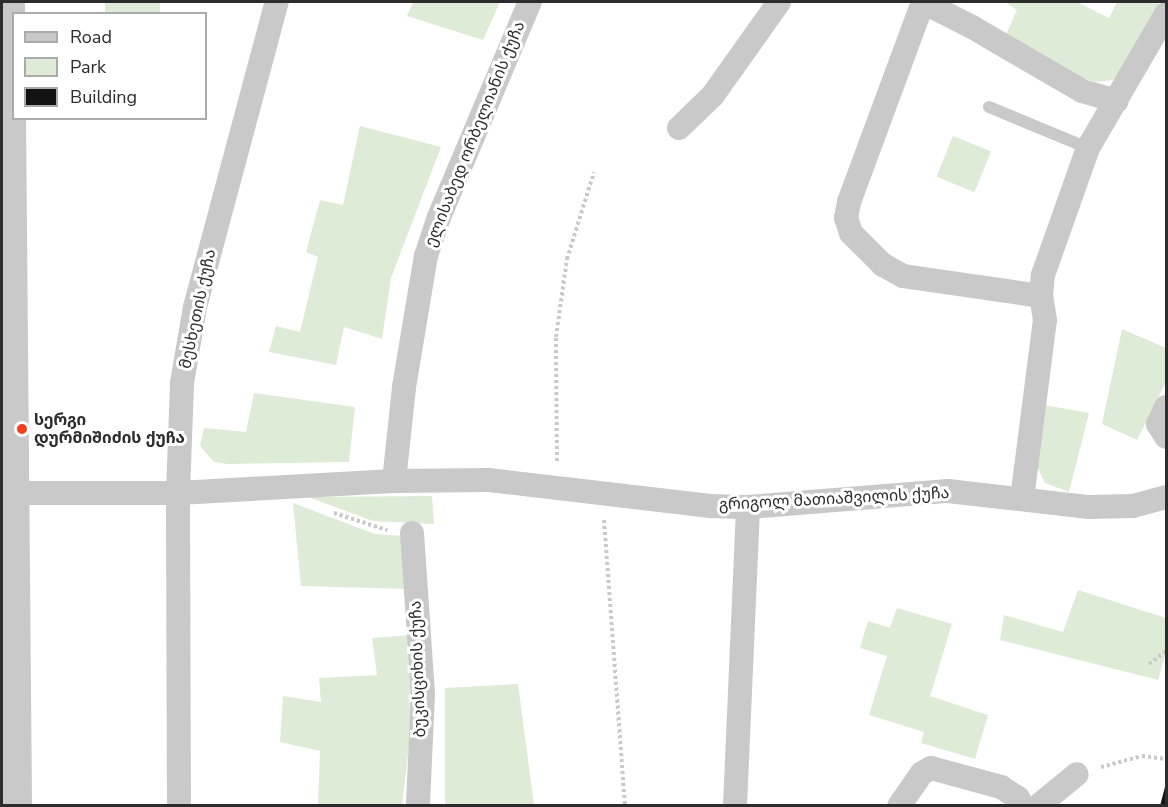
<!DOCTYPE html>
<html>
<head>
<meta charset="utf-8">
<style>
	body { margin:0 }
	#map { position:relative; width:1168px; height:807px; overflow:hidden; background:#fff; font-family:"Nunito Sans","Noto Sans Georgian",sans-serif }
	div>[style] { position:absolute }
	.green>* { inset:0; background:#deebd7; transform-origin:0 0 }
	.building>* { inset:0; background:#131313 }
	.path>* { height:4px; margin-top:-2px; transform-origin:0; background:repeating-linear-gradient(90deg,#c9c9c9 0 3px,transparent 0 6px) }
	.service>* { height:12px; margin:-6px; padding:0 6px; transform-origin:6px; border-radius:6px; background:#c9c9c9 }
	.minor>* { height:24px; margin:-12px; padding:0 12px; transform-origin:12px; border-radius:12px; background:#c9c9c9 }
	.tertiary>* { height:32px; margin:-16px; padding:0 16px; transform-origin:16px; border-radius:16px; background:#c9c9c9 }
	.dots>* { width:16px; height:16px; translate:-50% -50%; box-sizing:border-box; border:3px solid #fff; border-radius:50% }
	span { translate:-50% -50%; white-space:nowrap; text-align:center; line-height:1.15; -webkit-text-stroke:6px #fff; paint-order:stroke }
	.street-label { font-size:16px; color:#2c2c2c }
	.poi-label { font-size:16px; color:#2c2c2c; font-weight:700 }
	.left { translate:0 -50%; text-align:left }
	.frame { position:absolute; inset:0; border:3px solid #2c2c2c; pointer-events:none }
	.legend { position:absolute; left:12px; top:12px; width:195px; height:108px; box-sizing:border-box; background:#fff; border:2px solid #ababab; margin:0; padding:8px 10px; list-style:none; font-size:18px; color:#2c2c2c }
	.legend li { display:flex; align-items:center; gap:12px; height:30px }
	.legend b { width:30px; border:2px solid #ababab }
</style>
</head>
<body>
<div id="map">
	<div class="green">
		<i style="left:105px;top:2px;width:55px;height:11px"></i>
		<i style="clip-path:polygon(413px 2px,500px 2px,483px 40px,407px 16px)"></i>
		<i style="clip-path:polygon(1005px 2px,1077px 2px,1109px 18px,1117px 2px,1155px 2px,1160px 4px,1121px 71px,1113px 80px,1096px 82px,1078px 77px,1004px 39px,1017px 10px)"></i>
		<i style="clip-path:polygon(360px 126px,441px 147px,391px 278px,382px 339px,344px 327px,336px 365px,269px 352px,276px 326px,300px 332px,318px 257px,306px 252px,320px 200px,343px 205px)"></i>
		<i style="left:953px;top:136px;width:41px;height:44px;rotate:22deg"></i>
		<i style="clip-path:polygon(1122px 329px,1166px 348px,1166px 382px,1137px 440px,1102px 424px)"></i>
		<i style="clip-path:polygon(254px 393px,355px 407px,349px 462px,228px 464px,214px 462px,200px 446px,204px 428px,246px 432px)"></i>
		<i style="clip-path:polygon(1039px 404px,1089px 413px,1069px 492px,1045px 483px,1033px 458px)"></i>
		<i style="clip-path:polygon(432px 496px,434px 524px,373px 521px,308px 497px)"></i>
		<i style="clip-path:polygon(293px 503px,375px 534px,405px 536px,409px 589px,301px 586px)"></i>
		<i style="clip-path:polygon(1078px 590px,1166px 618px,1166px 652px,1158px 680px,1000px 640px,1004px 615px,1063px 632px)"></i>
		<i style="clip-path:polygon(897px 608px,952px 624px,930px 696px,988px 715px,975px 759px,921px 743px,924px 732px,869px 715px,887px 656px,860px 648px,868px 621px,890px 628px)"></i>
		<i style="clip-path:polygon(412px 635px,412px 721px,402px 805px,318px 805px,320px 751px,280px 742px,283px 696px,321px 702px,319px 678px,377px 675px,372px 638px)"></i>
		<i style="clip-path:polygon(518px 684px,534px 805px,445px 805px,445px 688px)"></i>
	</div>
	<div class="building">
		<i style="clip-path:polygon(1166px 783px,1166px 806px,1160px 806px)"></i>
	</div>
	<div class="path">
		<i style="left:557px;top:461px;width:124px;rotate:-90.5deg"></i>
		<i style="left:556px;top:337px;width:79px;rotate:-82deg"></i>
		<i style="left:567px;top:259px;width:91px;rotate:-72.8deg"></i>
		<i style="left:334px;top:513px;width:56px;rotate:17.8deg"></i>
		<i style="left:604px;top:520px;width:287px;rotate:85.8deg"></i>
		<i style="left:1149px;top:664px;width:21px;rotate:-37deg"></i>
		<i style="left:1101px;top:767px;width:42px;rotate:-15deg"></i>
		<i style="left:1142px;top:756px;width:24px;rotate:7deg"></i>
	</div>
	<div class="service">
		<i style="left:989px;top:107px;width:107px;rotate:22.5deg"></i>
	</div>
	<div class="minor">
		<i style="left:679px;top:128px;width:47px;rotate:-44.1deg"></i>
		<i style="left:713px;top:95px;width:114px;rotate:-54.6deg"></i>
		<i style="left:1041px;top:296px;width:139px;rotate:-171.8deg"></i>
		<i style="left:903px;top:276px;width:23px;rotate:-151deg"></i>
		<i style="left:883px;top:265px;width:45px;rotate:-135deg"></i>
		<i style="left:851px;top:233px;width:16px;rotate:-108deg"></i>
		<i style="left:846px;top:218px;width:16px;rotate:-79deg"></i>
		<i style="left:849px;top:202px;width:213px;rotate:-69.7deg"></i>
		<i style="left:923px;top:2px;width:55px;rotate:27deg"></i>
		<i style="left:972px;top:27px;width:127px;rotate:30.2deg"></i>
		<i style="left:1082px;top:91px;width:36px;rotate:16deg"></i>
		<i style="left:1166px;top:407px;width:19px;rotate:115deg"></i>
		<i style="left:1158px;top:424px;width:15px;rotate:58deg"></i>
		<i style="left:394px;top:481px;width:95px;rotate:-83.9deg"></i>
		<i style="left:404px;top:387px;width:133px;rotate:-80.5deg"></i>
		<i style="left:426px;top:256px;width:41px;rotate:-71.6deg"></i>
		<i style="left:439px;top:217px;width:233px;rotate:-67.1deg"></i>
		<i style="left:2px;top:493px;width:176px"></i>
		<i style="left:178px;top:493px;width:216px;rotate:-3.2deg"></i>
		<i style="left:394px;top:481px;width:95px;rotate:-0.6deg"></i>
		<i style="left:489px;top:480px;width:225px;rotate:6.7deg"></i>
		<i style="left:712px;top:506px;width:36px;rotate:2deg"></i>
		<i style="left:748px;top:507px;width:201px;rotate:-4.6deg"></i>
		<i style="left:948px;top:491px;width:142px;rotate:6.5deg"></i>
		<i style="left:1089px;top:507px;width:44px;rotate:-1.3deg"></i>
		<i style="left:1133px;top:506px;width:34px;rotate:-15deg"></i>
		<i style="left:1022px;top:499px;width:180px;rotate:-82.7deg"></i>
		<i style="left:1045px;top:320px;width:24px;rotate:-99deg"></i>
		<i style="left:1041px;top:296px;width:21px;rotate:-85deg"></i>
		<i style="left:1043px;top:275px;width:135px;rotate:-70.5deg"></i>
		<i style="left:1088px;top:148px;width:155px;rotate:-59.8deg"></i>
		<i style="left:412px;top:533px;width:161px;rotate:86.1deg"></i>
		<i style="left:423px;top:694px;width:112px;rotate:92.6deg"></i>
		<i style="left:179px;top:806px;width:313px;rotate:-90.2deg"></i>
		<i style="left:178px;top:493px;width:110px;rotate:-87.9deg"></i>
		<i style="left:182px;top:383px;width:77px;rotate:-80.3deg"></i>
		<i style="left:195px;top:307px;width:316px;rotate:-75deg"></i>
		<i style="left:735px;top:806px;width:299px;rotate:-87.5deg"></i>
		<i style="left:899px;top:806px;width:40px;rotate:-55.1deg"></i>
		<i style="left:922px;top:773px;width:10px;rotate:-29deg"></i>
		<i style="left:931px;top:768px;width:73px;rotate:15.2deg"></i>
		<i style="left:1001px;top:787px;width:20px;rotate:33deg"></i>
		<i style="left:1018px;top:798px;width:9px;rotate:58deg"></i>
		<i style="left:1038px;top:806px;width:50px;rotate:-39.4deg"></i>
	</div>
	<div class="tertiary">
		<i style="left:9px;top:2px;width:804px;rotate:89.5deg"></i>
	</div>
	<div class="dots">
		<i style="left:22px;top:429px;background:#f13f1f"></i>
	</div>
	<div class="street-label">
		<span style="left:475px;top:134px;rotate:-68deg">ელისაბედ ორბელიანის ქუჩა</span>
		<span style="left:198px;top:309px;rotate:-78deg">მესხეთის ქუჩა</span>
		<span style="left:834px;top:499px;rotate:-3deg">გრიგოლ მათიაშვილის ქუჩა</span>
		<span style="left:418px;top:669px;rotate:-92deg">ბუკისციხის ქუჩა</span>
	</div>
	<div class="poi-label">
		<span class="left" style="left:34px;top:429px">სერგი<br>დურმიშიძის ქუჩა</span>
	</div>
	<div class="frame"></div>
	<ul class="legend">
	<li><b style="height:8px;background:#c9c9c9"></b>Road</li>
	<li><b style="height:16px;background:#deebd7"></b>Park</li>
	<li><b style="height:16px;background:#131313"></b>Building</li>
	</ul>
</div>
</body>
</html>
